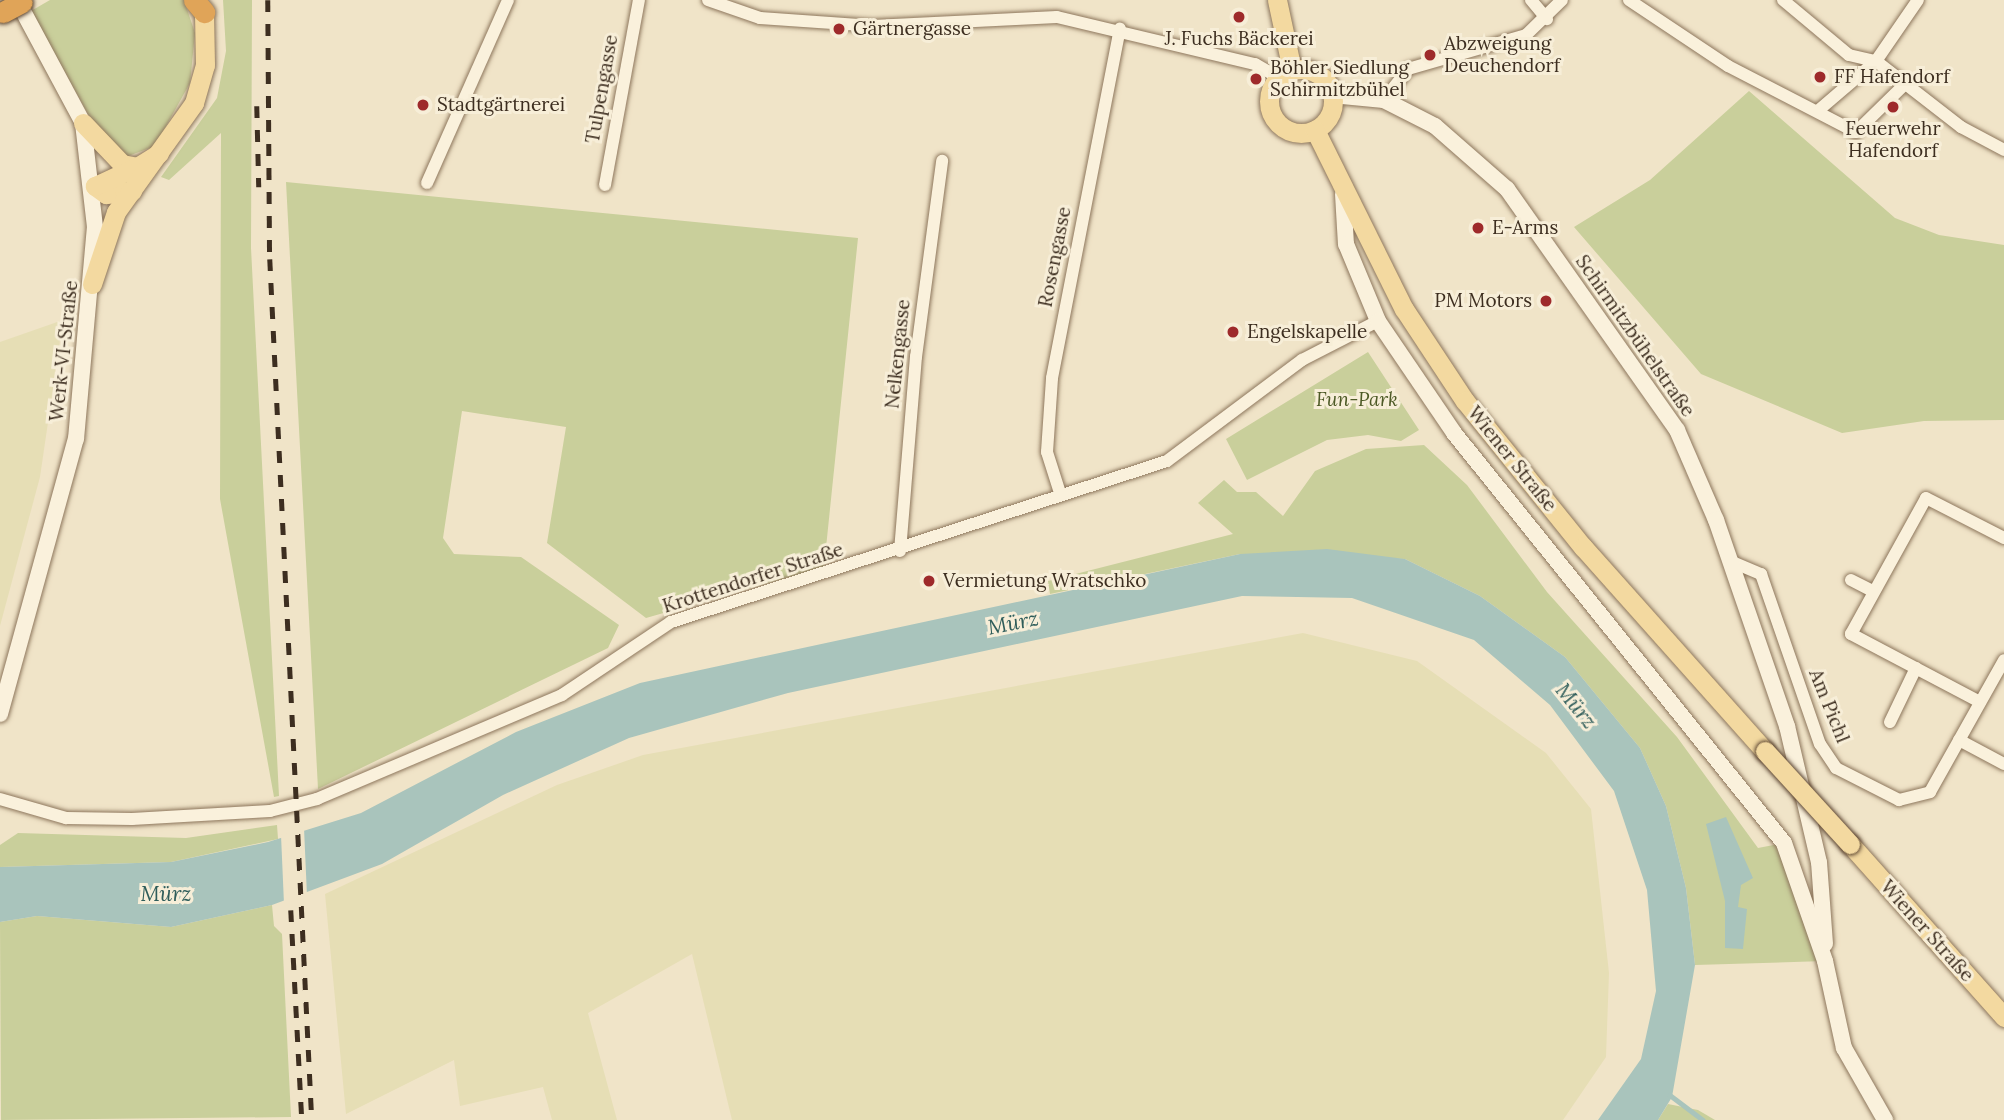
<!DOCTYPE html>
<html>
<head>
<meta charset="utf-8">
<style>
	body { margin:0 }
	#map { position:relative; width:2004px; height:1120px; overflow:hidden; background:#f0e4c8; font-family:Lora,serif }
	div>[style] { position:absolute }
	.farmland>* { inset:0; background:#e6deb5 }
	.green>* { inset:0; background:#c9cf9b }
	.water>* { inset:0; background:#a9c4bc }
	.pier>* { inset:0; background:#f0e4c8 }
	.stream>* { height:4.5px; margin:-2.25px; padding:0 2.25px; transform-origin:2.25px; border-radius:2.25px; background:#a9c4bc }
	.roads { filter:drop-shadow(0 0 2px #8d765c) drop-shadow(0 0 2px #8d765c) }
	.street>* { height:12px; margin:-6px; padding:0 6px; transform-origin:6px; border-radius:6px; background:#faf1dc }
	.secondary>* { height:16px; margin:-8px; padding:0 8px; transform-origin:8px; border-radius:8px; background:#faf1dc }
	.primary>* { height:19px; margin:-9.5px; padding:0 9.5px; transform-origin:9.5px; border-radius:9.5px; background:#f3d9a0 }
	.primary>.ring { margin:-9.5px; padding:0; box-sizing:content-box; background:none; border:19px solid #f3d9a0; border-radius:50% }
	.highway>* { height:21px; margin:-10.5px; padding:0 10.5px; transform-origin:10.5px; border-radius:10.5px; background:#e0a458 }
	.rail>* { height:4.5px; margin-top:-2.25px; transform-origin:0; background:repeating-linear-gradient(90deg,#3d2e20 0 12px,transparent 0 24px) }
	.bridges { filter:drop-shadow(0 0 2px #5b4430) drop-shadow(0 0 2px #5b4430) }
	.primary-bridge>* { height:19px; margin:-9.5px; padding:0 9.5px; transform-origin:9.5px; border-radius:9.5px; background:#f3d9a0 }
	.highway-bridge>* { height:21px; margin:-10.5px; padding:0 10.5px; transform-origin:10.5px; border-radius:10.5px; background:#e0a458 }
	.dots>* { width:19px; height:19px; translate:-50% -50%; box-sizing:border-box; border:4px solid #f7eed8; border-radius:50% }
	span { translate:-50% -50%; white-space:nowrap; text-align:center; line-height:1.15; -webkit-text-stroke:6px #f7eed8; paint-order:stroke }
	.poi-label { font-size:19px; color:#3d2e20 }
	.left { translate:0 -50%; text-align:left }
	.right { translate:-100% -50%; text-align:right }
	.street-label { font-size:19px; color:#3d2e20 }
	.park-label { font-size:19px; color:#4d5a26; font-style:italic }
	.water-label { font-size:21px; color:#2f5d5a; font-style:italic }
</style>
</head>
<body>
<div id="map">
	<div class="farmland">
		<i style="clip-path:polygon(63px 320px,40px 477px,0 626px,0 342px)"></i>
		<i style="clip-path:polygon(1303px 633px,1417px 661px,1546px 753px,1591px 809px,1609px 973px,1606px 1057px,1563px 1120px,732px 1120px,692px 954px,588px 1013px,617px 1120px,552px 1120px,543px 1087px,460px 1106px,454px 1060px,346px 1114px,325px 894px,557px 785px,643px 755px)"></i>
	</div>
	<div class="green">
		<i style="clip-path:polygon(50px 0,184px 0,195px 33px,190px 83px,155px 146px,123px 158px,93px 123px,31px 11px)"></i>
		<i style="clip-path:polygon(223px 0,252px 0,251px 248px,279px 796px,274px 797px,220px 499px,221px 133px,169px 180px,161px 177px,217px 98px,226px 51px)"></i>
		<i style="clip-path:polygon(1749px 91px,1895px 218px,1939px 235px,2004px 245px,2004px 420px,1924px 421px,1842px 433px,1701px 374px,1574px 227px,1650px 180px)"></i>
		<i style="clip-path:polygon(286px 182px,858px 238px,824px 567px,646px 618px,547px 543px,566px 427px,462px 411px,443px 538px,454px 554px,521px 557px,619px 625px,608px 648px,318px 789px)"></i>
		<i style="clip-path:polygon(1368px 352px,1419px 430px,1401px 441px,1368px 435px,1327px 440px,1247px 480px,1226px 439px)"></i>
		<i style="clip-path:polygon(1424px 445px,1467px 485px,1547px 592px,1677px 737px,1758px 848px,1784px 843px,1825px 961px,1695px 965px,1686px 888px,1666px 806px,1640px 748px,1565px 657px,1480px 596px,1405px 559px,1240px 554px,1050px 594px,1048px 581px,1233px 534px,1198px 503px,1224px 480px,1237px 492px,1256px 492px,1283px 516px,1315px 471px,1366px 449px)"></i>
		<i style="clip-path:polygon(277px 825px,278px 839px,171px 862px,0 867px,0 845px,18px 833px,186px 838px)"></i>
		<i style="clip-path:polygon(272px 905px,274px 926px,282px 934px,291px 1117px,1px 1120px,0 922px,37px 916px,171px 927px)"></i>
		<i style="clip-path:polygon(1668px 1104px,1698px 1110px,1715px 1120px,1658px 1120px)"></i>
	</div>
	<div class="water">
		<i style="clip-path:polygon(1327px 549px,1405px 559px,1480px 596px,1565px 657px,1640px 748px,1666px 806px,1686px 888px,1695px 965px,1672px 1097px,1658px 1120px,1598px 1120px,1641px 1059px,1656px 991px,1647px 890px,1614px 791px,1550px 705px,1474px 640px,1352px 598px,1242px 596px,788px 693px,629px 738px,503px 795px,382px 864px,272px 905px,171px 927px,37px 916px,0 922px,0 867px,171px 862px,268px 842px,361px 813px,516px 732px,640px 683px,1240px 554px)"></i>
		<i style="clip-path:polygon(1726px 817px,1753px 878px,1741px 885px,1738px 907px,1747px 909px,1743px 949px,1725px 948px,1725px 901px,1706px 824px)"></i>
	</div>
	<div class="pier">
		<i style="clip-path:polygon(304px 828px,307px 896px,284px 904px,281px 835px)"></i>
	</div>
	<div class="stream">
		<i style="left:1670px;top:1095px;width:41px;rotate:37.1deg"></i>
	</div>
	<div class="roads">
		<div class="street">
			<i style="left:708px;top:0;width:55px;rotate:19.1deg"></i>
			<i style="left:760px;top:18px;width:113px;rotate:4deg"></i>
			<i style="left:873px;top:26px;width:184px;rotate:-2.8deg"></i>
			<i style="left:1057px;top:17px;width:204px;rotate:13.4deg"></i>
			<i style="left:1255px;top:64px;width:28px;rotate:30deg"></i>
			<i style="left:1531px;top:0;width:25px;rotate:50deg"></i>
			<i style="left:1629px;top:0;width:119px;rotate:33.7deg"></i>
			<i style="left:1728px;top:66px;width:144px;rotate:27.3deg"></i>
			<i style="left:1856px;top:132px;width:69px;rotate:-44.4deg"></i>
			<i style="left:1783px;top:0;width:86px;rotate:39.8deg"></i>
			<i style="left:1849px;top:55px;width:28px;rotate:13deg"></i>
			<i style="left:1876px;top:61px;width:108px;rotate:37.8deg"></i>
			<i style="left:1961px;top:127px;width:49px;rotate:28.1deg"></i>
			<i style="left:1384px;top:100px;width:39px;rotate:-52deg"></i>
			<i style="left:1408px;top:69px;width:123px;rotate:-16.1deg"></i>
			<i style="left:1526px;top:35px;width:50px;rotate:-44.2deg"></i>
			<i style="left:1820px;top:109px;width:74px;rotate:-40.6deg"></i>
			<i style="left:1876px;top:61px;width:74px;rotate:-55.5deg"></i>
			<i style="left:427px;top:183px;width:200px;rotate:-66.1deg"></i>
			<i style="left:605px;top:185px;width:188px;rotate:-79.6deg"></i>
			<i style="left:1060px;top:493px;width:43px;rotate:-107.6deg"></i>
			<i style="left:1047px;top:452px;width:74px;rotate:-86.1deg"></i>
			<i style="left:1052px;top:378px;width:356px;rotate:-79deg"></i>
			<i style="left:900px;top:551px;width:195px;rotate:-85.3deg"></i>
			<i style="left:916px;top:357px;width:198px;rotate:-82.4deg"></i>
			<i style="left:1730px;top:561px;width:34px;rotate:23deg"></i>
			<i style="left:1761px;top:574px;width:180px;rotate:70.9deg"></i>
			<i style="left:1820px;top:744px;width:29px;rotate:56deg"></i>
			<i style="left:1836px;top:768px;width:71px;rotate:26.9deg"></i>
			<i style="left:1899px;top:800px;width:32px;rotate:-14deg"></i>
			<i style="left:1930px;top:792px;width:151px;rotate:-60.7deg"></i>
			<i style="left:1851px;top:580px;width:25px;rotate:27deg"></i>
			<i style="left:1980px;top:702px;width:146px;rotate:-152.2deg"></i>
			<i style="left:1851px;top:634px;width:155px;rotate:-61.1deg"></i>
			<i style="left:1926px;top:498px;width:88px;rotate:27.1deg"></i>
			<i style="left:1890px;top:722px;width:60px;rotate:-64.3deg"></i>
			<i style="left:1959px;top:740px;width:51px;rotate:28.1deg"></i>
			<i style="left:0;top:799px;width:69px;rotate:16.1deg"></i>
			<i style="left:66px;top:818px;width:66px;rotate:0.9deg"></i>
			<i style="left:132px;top:819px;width:138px;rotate:-3.3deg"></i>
			<i style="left:270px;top:811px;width:49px;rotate:-14.3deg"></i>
			<i style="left:317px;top:799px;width:266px;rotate:-23deg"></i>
			<i style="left:562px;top:695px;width:131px;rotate:-33.8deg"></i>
			<i style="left:671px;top:622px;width:521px;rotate:-17.98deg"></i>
			<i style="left:1167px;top:461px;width:169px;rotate:-36.8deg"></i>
			<i style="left:1302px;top:360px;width:85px;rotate:-27.2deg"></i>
		</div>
		<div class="secondary">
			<i style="left:1332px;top:95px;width:52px;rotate:5.5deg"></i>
			<i style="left:1384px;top:100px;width:57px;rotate:27deg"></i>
			<i style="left:1435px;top:126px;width:96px;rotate:41.2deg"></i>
			<i style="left:1507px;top:189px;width:295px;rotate:54.8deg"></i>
			<i style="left:1677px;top:430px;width:98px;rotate:66.6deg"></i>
			<i style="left:1716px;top:520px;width:218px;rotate:71deg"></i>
			<i style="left:1787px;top:726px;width:140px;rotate:76.8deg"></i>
			<i style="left:1819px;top:862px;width:82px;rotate:85.8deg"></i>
			<i style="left:1343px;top:194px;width:50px;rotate:86.6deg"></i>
			<i style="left:1346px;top:244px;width:83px;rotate:67.4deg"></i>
			<i style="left:1378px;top:321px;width:135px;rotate:55.8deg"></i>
			<i style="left:1454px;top:433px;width:526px;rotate:51.17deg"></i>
			<i style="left:1784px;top:843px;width:125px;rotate:70.8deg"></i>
			<i style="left:1825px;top:961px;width:89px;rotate:77.7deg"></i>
			<i style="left:1844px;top:1048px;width:83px;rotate:60.3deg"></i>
			<i style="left:0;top:714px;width:285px;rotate:-74.6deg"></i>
			<i style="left:76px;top:439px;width:213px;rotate:-84.9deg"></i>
			<i style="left:95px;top:227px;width:105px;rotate:-96.6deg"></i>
			<i style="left:83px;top:123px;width:140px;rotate:-118.2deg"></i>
		</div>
		<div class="primary">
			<i style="left:1277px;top:0;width:72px;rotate:77.9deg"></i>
			<i class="ring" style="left:1269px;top:69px;width:45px;height:45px"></i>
			<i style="left:83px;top:123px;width:57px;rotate:46.4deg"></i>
			<i style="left:122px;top:164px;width:15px;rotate:11deg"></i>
			<i style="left:137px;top:167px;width:26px;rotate:-32deg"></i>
			<i style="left:1315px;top:130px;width:200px;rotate:63.6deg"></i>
			<i style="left:1404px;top:309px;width:110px;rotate:56.5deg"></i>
			<i style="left:1465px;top:401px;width:188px;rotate:51.1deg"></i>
			<i style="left:1583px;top:547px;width:273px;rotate:48.3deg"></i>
			<i style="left:132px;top:191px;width:26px;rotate:173deg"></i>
			<i style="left:106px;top:194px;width:14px;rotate:-144deg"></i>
			<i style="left:95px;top:186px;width:45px;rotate:-24.9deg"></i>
			<i style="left:92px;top:284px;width:76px;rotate:-71.6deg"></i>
			<i style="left:116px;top:212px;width:134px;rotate:-54.4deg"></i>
			<i style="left:194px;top:103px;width:40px;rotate:-74deg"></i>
			<i style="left:205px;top:65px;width:53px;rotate:-91.1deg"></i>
			<i style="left:1850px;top:844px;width:232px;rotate:48.3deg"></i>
		</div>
		<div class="highway">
			<i style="left:194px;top:0;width:16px;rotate:50deg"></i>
		</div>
	</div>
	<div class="rail">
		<i style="left:268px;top:0;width:259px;rotate:89.6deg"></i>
		<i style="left:270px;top:259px;width:862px;rotate:87.21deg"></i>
		<i style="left:257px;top:106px;width:81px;rotate:88.6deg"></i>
		<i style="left:291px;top:910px;width:210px;rotate:87deg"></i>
	</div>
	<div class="bridges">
		<div class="primary-bridge">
			<i style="left:1765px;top:751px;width:126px;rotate:47.6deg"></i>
		</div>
		<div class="highway-bridge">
			<i style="left:3px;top:12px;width:21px;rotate:-28deg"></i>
		</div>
	</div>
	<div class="dots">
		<i style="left:1239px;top:17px;background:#9e2a2b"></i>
		<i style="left:839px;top:29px;background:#9e2a2b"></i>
		<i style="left:1430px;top:55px;background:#9e2a2b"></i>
		<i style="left:1820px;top:77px;background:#9e2a2b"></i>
		<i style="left:1256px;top:79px;background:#9e2a2b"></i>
		<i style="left:423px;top:105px;background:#9e2a2b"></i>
		<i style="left:1893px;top:107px;background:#9e2a2b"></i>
		<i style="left:1478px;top:228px;background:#9e2a2b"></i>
		<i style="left:1546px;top:301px;background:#9e2a2b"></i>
		<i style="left:1233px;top:332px;background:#9e2a2b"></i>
		<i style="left:929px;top:581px;background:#9e2a2b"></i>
	</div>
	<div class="poi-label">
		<span class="left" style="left:853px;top:29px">Gärtnergasse</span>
		<span style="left:1239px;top:39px">J. Fuchs Bäckerei</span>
		<span class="left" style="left:1444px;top:55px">Abzweigung<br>Deuchendorf</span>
		<span class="left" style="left:1270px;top:79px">Böhler Siedlung<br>Schirmitzbühel</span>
		<span class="left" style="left:1834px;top:77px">FF Hafendorf</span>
		<span class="left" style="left:437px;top:105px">Stadtgärtnerei</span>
		<span style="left:1893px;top:140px">Feuerwehr<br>Hafendorf</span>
		<span class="left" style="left:1492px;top:228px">E-Arms</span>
		<span class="right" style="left:1532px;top:301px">PM Motors</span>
		<span class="left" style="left:1247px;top:332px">Engelskapelle</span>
		<span class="left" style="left:943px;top:581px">Vermietung Wratschko</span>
	</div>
	<div class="street-label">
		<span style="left:602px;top:89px;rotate:-80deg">Tulpengasse</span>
		<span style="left:1055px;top:257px;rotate:-79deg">Rosengasse</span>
		<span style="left:1635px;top:336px;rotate:55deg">Schirmitzbühelstraße</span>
		<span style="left:64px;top:351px;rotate:-84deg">Werk-VI-Straße</span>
		<span style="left:898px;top:354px;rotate:-84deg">Nelkengasse</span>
		<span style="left:1512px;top:459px;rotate:51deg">Wiener Straße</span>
		<span style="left:753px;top:578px;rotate:-18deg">Krottendorfer Straße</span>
		<span style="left:1829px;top:706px;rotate:68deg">Am Pichl</span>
		<span style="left:1927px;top:931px;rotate:48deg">Wiener Straße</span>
	</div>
	<div class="park-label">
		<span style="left:1357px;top:400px">Fun-Park</span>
	</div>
	<div class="water-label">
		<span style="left:1013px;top:623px;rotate:-11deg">Mürz</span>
		<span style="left:1576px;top:706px;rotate:51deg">Mürz</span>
		<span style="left:166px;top:894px">Mürz</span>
	</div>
</div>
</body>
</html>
